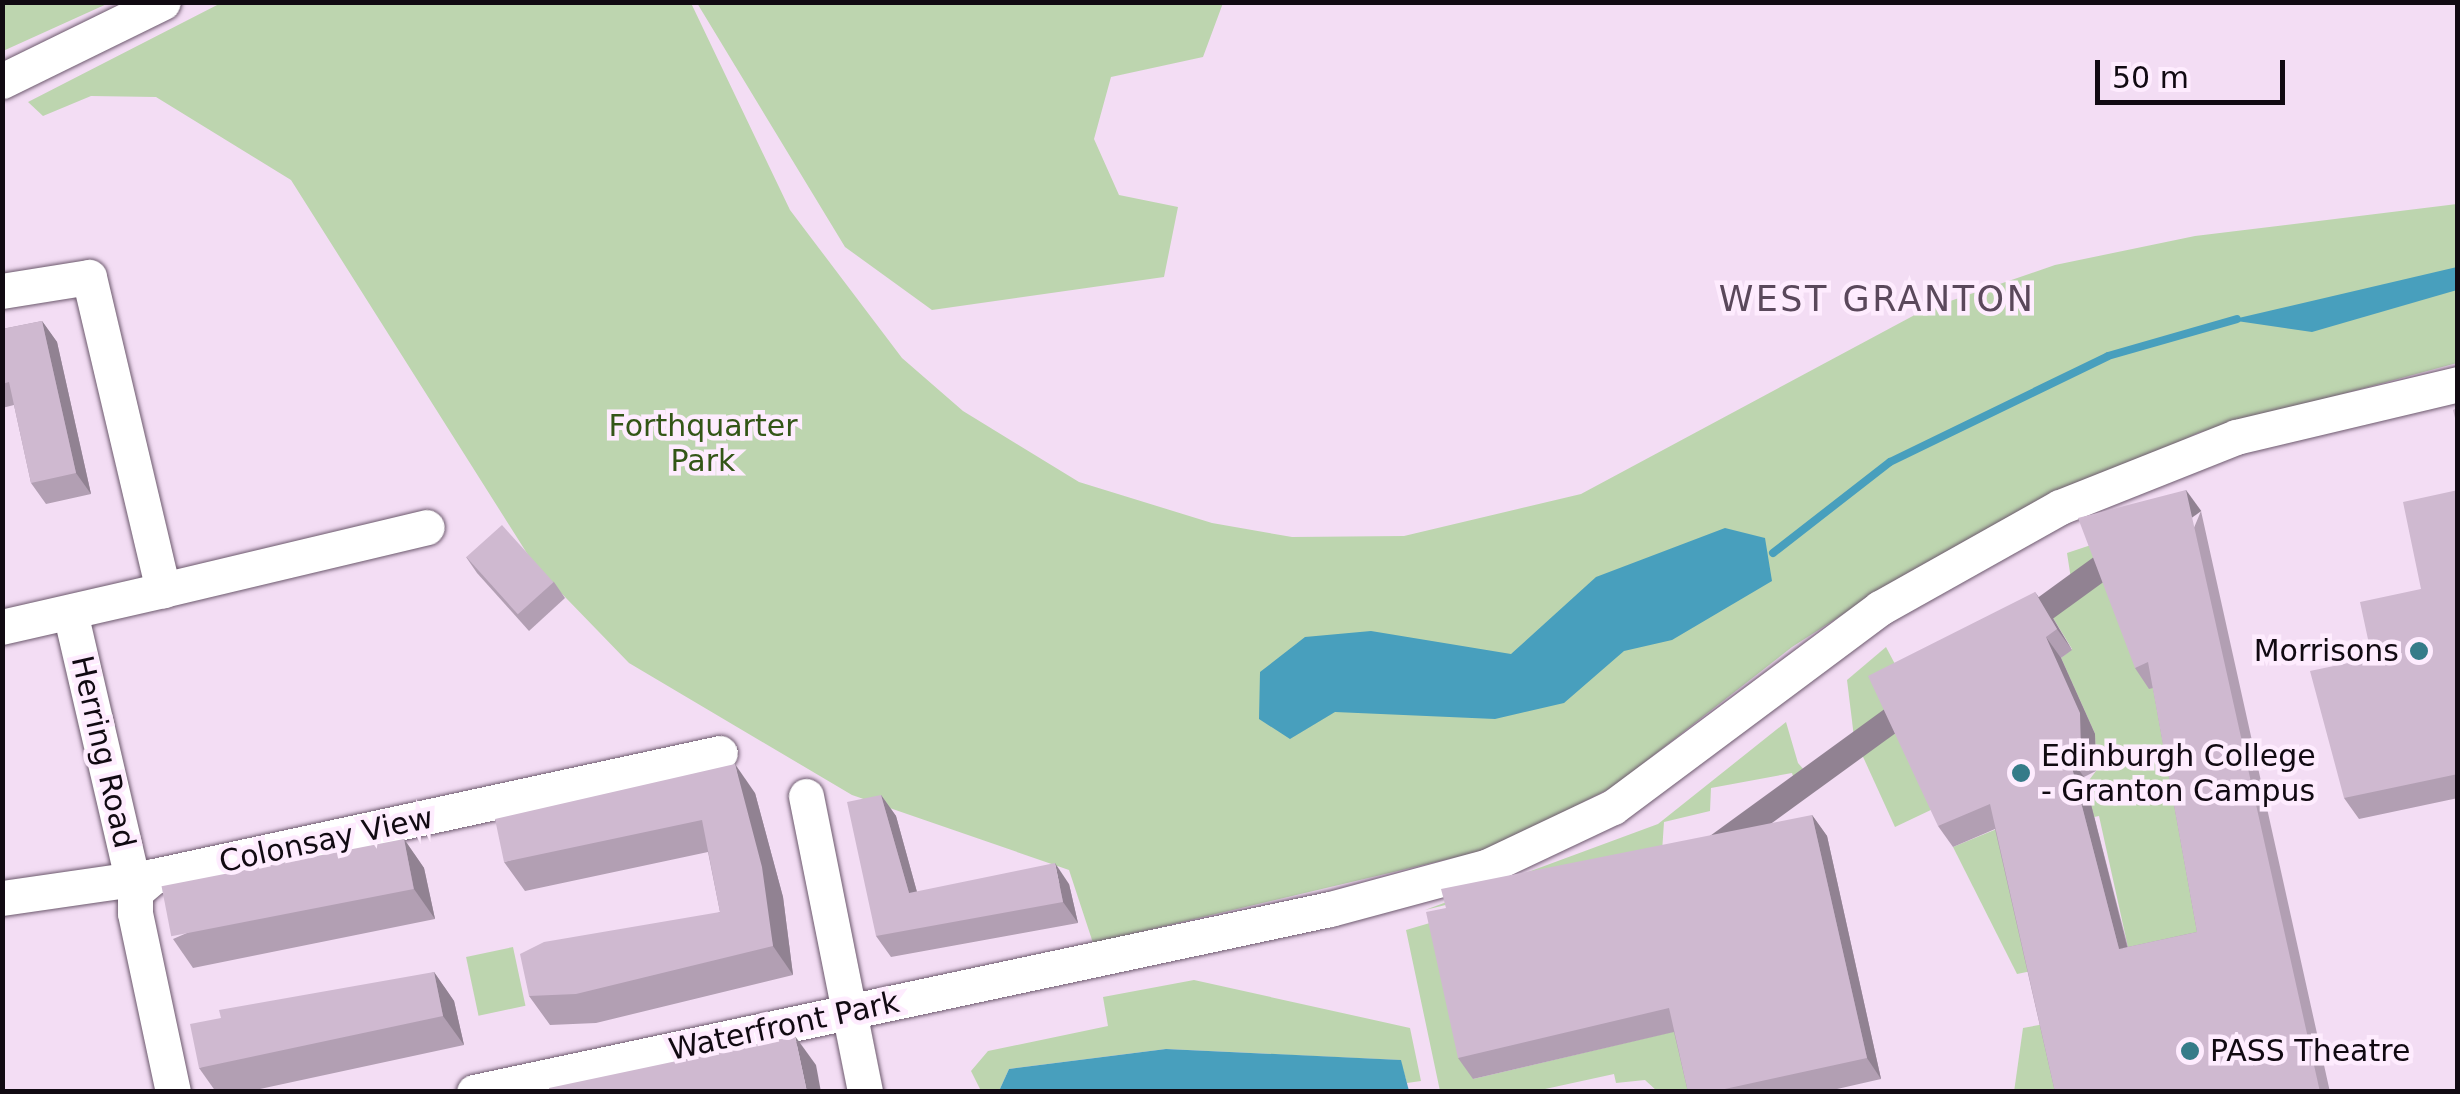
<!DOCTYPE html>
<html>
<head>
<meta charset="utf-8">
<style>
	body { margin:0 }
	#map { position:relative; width:2460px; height:1094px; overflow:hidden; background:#f3ddf4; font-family:"DejaVu Sans",sans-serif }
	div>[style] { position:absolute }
	.green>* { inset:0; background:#bdd5af; transform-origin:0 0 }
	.water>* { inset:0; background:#489fbd }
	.stream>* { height:8px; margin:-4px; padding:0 4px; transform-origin:4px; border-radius:4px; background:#489fbd }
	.roads { filter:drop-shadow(0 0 2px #6c596d) drop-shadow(0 0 2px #6c596d) }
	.minor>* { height:35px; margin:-17.5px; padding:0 17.5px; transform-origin:17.5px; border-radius:17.5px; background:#fff }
	.wall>* { inset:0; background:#b29fb3 }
	.shaded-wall>* { inset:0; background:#918292; transform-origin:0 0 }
	.building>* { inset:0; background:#cfb9d0; transform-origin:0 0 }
	.dots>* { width:28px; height:28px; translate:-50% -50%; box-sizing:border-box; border:5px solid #feecfe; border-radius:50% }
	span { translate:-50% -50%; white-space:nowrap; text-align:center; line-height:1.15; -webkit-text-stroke:9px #feecfe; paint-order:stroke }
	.park-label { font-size:30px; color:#335617 }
	.poi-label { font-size:30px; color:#110a12 }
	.right { translate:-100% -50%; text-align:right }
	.left { translate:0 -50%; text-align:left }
	.street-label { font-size:30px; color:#110a12 }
	.quarter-label { font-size:35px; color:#5a485b; letter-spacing:2.5px }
	.frame { position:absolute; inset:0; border:5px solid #110a12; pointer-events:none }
	.scale { position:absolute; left:2095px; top:60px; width:190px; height:45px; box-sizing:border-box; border:5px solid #110a12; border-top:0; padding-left:12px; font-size:30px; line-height:35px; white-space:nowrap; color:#110a12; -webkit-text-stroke:8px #feecfe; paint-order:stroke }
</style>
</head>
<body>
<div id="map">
	<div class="green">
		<i style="clip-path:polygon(3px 2px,109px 2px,109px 3px,3px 51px)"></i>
		<i style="clip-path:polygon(221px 3px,691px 3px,790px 210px,902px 358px,963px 411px,1079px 482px,1212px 523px,1292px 537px,1404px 536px,1581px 494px,1924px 310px,2055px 265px,2195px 236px,2457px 204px,2457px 363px,2198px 433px,1909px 572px,1792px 647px,1613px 787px,1491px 849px,1093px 943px,1069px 870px,852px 795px,629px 663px,535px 566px,291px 180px,156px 97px,91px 96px,43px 116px,28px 102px)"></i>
		<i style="clip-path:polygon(697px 3px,1223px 3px,1203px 57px,1111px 77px,1094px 139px,1119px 195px,1178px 207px,1164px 277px,932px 310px,845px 247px)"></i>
		<i style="clip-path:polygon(2094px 544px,2163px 683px,2211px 953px,2133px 970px,2099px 816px,2055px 825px,2096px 771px,2095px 734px,2061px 658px,2072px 649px,2050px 613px,2073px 592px,2067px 553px)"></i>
		<i style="clip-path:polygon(1886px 647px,1906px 685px,1935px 808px,1895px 827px,1854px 737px,1847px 680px)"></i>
		<i style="clip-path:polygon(1786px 722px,1798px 763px,1818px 786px,1798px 791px,1792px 773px,1711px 788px,1710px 811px,1664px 822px,1662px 852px,1425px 910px,1658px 824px)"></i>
		<i style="clip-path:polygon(2004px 826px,2037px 970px,2017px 974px,1953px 847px)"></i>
		<i style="clip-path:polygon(1457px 915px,1473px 1079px,1684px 1029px,1698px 1091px,1657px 1091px,1645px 1080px,1616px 1083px,1614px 1074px,1536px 1091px,1440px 1091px,1406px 930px)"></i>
		<i style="left:513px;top:947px;width:60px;height:48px;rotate:78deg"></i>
		<i style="clip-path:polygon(1194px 980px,1410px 1028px,1421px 1081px,1407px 1083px,1400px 1060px,1166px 1049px,1009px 1069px,999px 1091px,981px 1091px,971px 1071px,988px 1051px,1108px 1026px,1103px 997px)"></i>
		<i style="clip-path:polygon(2050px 1023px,2065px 1091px,2014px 1092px,2023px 1028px)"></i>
	</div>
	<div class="water">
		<i style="clip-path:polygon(2457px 267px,2457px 290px,2312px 332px,2230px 320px)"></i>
		<i style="clip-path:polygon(1725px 528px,1765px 538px,1772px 581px,1672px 640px,1624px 651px,1564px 703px,1495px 719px,1335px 712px,1290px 739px,1259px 719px,1260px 672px,1305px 637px,1371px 631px,1511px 654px,1596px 577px)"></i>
		<i style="clip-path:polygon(1166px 1049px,1401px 1060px,1409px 1091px,999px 1091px,1009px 1069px)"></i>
	</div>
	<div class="stream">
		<i style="left:1773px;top:553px;width:148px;rotate:-37.9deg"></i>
		<i style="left:1890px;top:462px;width:242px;rotate:-25.9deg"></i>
		<i style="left:2108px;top:356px;width:134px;rotate:-16deg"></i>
	</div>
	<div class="roads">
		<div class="minor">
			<i style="left:2px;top:81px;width:179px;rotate:-26.1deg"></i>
			<i style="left:2px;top:291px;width:88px;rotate:-9.1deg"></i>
			<i style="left:89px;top:277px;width:322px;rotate:76.7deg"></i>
			<i style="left:163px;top:590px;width:165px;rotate:167.1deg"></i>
			<i style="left:163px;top:590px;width:271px;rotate:-13.4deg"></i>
			<i style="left:70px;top:612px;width:287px;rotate:76.9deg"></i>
			<i style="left:806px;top:796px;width:302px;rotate:78.7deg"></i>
			<i style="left:2px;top:898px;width:154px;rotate:-8.2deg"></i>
			<i style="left:173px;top:1092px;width:183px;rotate:-102deg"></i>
			<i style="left:135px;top:913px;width:21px;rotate:-90deg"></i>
			<i style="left:135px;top:892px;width:25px;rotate:-40deg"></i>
			<i style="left:154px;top:876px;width:579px;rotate:-12.26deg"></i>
			<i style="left:474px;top:1092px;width:875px;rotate:-12.07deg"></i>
			<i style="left:1330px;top:909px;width:162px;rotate:-15.1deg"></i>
			<i style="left:1486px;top:867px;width:140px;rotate:-25.3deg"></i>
			<i style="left:1613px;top:807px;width:333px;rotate:-36.7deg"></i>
			<i style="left:1880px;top:608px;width:206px;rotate:-29.3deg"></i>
			<i style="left:2060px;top:507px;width:189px;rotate:-21.7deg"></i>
			<i style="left:2236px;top:437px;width:228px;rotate:-13.4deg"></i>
		</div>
	</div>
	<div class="wall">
		<i style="clip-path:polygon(42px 321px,57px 342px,91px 494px,46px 504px,31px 483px,14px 405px,2px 408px,2px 329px)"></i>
		<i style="clip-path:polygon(2458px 490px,2458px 798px,2359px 819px,2344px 798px,2372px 658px,2421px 589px)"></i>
		<i style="clip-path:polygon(2201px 511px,2330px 1092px,2055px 1092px,1995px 829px,1953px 847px,1938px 826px,2035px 592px,2072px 650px,2061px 658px,2095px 734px,2096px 771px,2084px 777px,2128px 947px,2197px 932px,2153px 688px,2149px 689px,2135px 668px)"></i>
		<i style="clip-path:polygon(466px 557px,554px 582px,565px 598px,529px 631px,477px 573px)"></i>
		<i style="clip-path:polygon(755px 793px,783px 897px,793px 975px,596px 1023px,550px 1025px,529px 996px,720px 912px,708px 852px,525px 891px,504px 862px)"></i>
		<i style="clip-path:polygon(881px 795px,896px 816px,917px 892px,1069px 884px,1078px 923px,891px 957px,876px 936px)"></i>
		<i style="clip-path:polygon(1812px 815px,1827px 836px,1881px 1079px,1824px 1092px,1688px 1092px,1674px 1032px,1473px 1079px,1458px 1058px)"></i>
		<i style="clip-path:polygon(404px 839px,424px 868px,435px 919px,193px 968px,173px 939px)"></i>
		<i style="clip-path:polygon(434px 972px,454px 1001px,464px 1045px,246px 1092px,216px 1092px,199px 1068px)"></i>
	</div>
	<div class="shaded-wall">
		<i style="clip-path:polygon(42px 321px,57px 342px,91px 494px,76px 473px)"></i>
		<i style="left:2186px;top:490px;width:26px;height:617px;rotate:54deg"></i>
		<i style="clip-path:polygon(2035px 592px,2050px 613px,2072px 650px,2057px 629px)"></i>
		<i style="clip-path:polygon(2046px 637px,2061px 658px,2095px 734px,2096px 771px,2081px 750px)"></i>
		<i style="clip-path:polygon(2069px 756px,2084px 777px,2133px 970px,2119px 949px)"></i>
		<i style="clip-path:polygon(735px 764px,755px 793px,783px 897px,793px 975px,773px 946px)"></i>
		<i style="clip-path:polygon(881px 795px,896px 816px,923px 914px,909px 893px)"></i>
		<i style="clip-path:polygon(1812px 815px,1827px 836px,1881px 1079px,1867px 1058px)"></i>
		<i style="clip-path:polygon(404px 839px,424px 868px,435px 919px,414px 889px)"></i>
		<i style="clip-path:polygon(1055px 863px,1069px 884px,1078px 923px,1063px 902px)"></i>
		<i style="clip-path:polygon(434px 972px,454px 1001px,464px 1045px,443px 1016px)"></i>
		<i style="clip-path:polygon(795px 1036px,816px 1065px,821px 1092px,807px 1092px)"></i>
	</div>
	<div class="building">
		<i style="clip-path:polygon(42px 321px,76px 473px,31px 483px,9px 382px,2px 384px,2px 329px)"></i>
		<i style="clip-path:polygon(2458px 407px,2458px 430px,2453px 410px)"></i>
		<i style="clip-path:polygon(2186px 490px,2320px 1092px,2055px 1092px,1990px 804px,1938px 826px,1868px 676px,2035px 592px,2057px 629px,2046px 637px,2080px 713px,2081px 750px,2069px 756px,2119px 949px,2197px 932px,2148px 662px,2135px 668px,2078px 518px)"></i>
		<i style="clip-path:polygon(2458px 490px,2458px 774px,2344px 798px,2310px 671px,2372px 658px,2360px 602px,2421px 589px,2403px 502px)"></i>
		<i style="left:502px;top:525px;width:77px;height:48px;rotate:48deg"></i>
		<i style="clip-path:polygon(735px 764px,762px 867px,773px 946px,576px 994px,529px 996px,520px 954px,544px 942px,720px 912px,702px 820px,504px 862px,495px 819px)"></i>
		<i style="clip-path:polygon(881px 795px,909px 893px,1055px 863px,1063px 902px,876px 936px,847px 802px)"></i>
		<i style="clip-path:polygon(1812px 815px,1867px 1058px,1711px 1092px,1688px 1092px,1669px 1008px,1458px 1058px,1426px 912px,1446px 908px,1441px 889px)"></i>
		<i style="left:404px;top:839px;width:51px;height:247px;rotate:79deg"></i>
		<i style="clip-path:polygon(434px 972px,443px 1016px,199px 1068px,190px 1024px,221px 1018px,219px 1010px)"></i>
		<i style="clip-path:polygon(795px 1036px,807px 1092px,550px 1092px,549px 1088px)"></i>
	</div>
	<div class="dots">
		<i style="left:2419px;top:651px;background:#367b89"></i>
		<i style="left:2021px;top:773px;background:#367b89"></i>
		<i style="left:2190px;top:1051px;background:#367b89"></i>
	</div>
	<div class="park-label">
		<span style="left:703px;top:443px">Forthquarter<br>Park</span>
	</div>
	<div class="poi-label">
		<span class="right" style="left:2399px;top:651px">Morrisons</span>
		<span class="left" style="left:2041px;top:773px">Edinburgh College<br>- Granton Campus</span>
		<span class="left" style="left:2210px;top:1051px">PASS Theatre</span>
	</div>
	<div class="street-label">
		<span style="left:103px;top:752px;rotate:77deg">Herring Road</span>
		<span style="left:326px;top:840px;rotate:-12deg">Colonsay View</span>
		<span style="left:784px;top:1026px;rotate:-12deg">Waterfront Park</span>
	</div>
	<div class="quarter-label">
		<span style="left:1877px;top:299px">WEST GRANTON</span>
	</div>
	<div class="frame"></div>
	<div class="scale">50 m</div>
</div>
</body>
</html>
